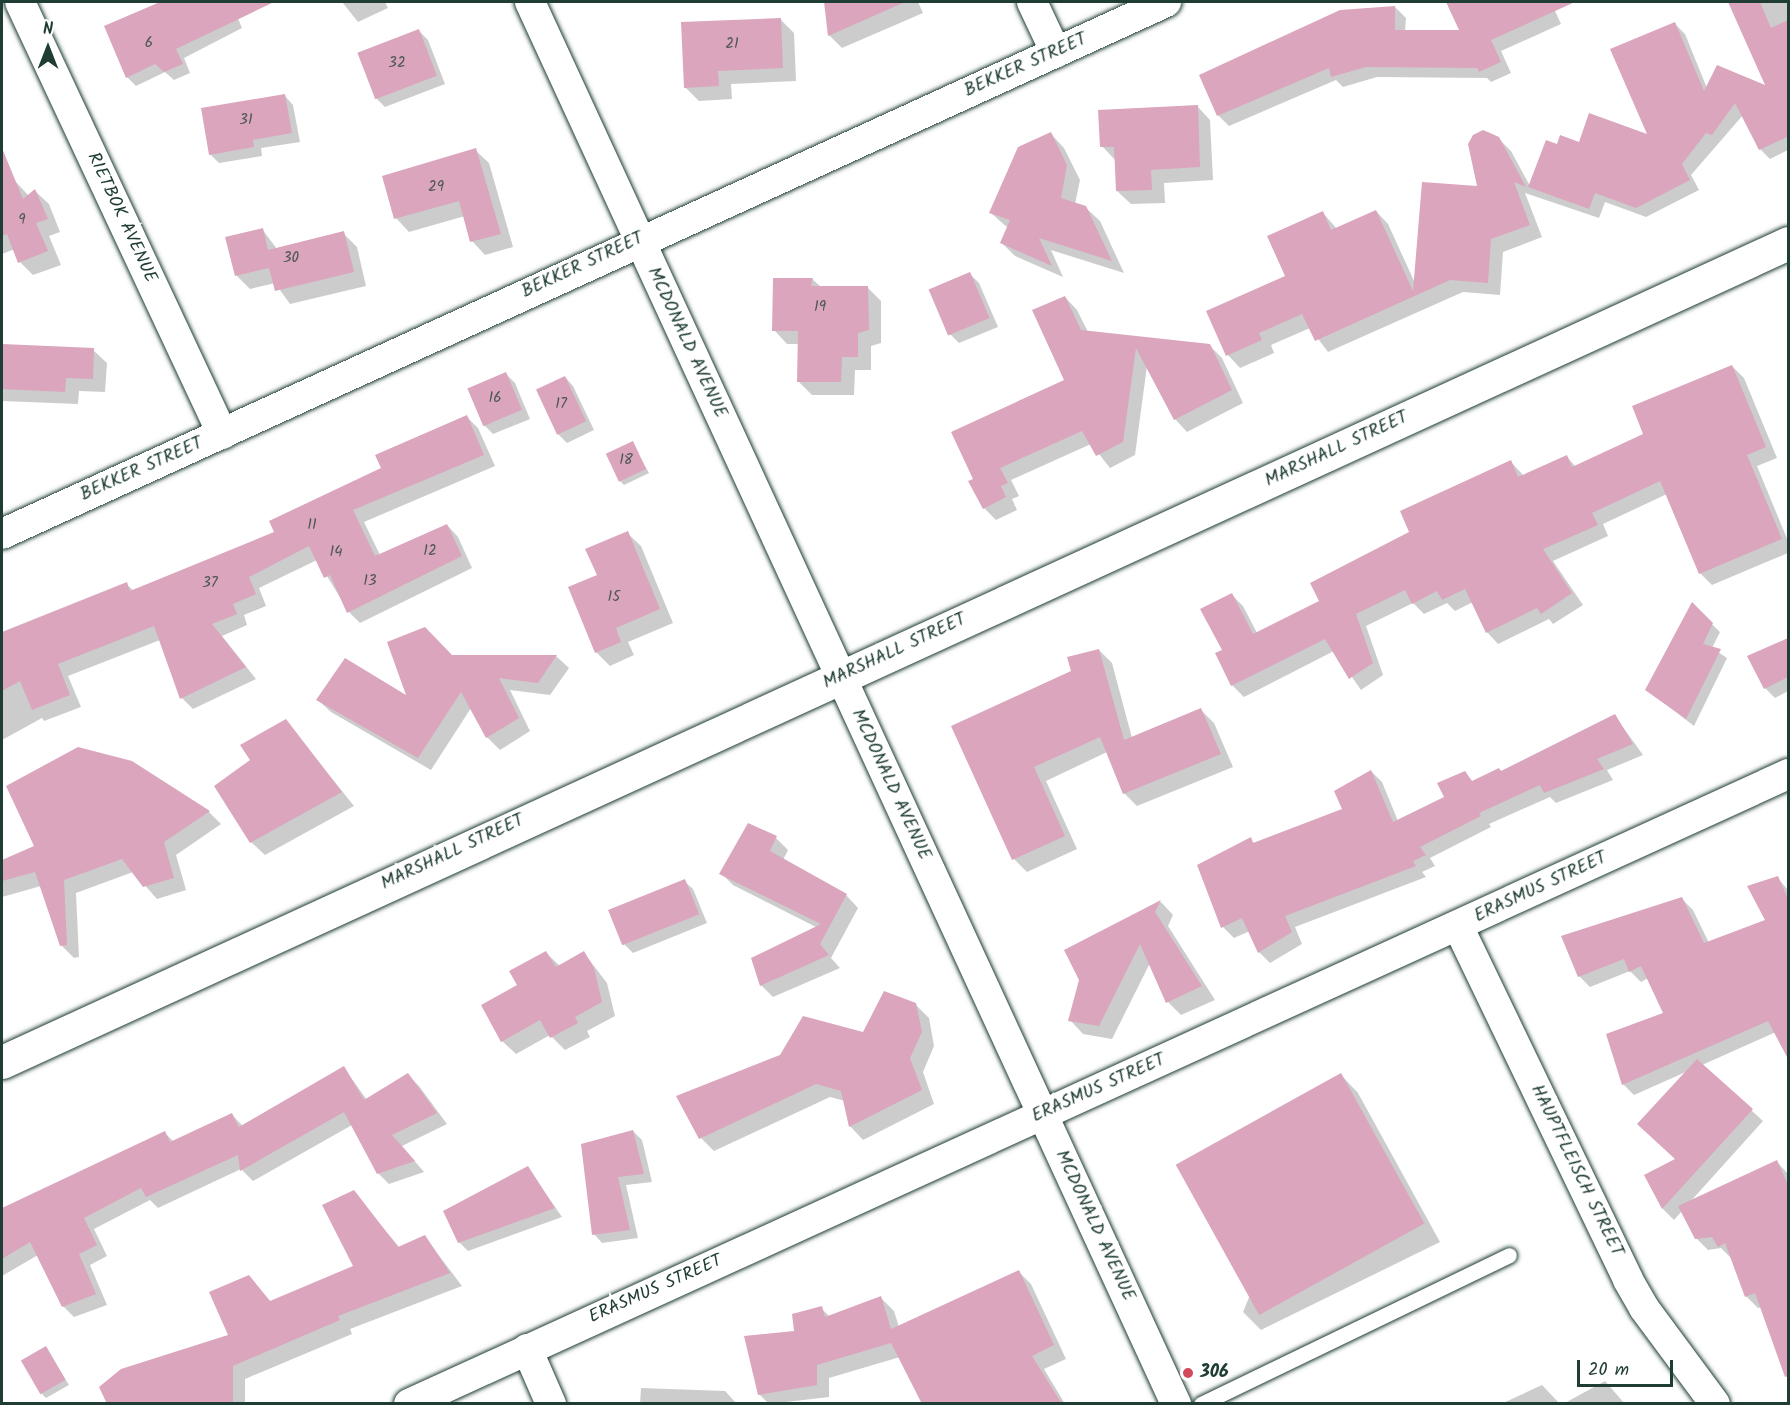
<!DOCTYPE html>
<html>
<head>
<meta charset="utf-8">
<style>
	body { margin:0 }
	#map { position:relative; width:1790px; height:1405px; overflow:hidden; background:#fff; font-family:Kalam,sans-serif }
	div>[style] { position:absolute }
	.shadow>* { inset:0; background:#0003 }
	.building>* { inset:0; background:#daa5bd; transform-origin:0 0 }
	.roads { filter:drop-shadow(0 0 2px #1f3d34) drop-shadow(0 0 2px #1f3d34) }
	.lane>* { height:15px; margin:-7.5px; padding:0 7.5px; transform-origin:7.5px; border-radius:7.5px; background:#fff }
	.street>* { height:30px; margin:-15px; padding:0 15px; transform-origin:15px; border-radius:15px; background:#fff }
	.secondary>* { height:33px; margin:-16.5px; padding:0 16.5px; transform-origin:16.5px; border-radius:16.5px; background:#fff }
	.dots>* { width:16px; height:16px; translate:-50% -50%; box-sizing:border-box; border:3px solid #fff; border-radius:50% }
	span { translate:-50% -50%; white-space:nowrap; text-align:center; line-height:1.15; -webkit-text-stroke:6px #fff; paint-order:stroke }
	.number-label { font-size:15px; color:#4e5756 }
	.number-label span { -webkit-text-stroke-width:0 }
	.street-label { font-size:18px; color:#1f3d34 }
	.poi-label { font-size:18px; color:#1f3d34; font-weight:700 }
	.left { translate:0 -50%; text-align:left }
	.frame { position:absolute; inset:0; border:3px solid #1f3d34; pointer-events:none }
	.north { position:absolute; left:18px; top:18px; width:60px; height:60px; -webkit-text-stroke:4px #fff; paint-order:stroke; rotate:0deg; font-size:16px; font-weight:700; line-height:24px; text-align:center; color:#1f3d34 }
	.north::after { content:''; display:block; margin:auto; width:21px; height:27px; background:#1f3d34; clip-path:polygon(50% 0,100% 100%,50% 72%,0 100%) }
	.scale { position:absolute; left:1577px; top:1360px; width:96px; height:27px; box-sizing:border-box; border:3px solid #1f3d34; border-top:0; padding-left:8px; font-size:18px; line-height:21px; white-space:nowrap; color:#1f3d34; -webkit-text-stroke:4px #fff; paint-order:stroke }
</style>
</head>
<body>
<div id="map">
	<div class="shadow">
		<i style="clip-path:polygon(164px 2px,231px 2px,242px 28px,184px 58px,190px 73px,174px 80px,165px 72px,136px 86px,127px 77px,106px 27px)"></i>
		<i style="clip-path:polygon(342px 2px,385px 2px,388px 8px,358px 22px)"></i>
		<i style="clip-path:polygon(825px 2px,918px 2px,923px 13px,842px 48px,829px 35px)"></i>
		<i style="clip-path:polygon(1447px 2px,1551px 2px,1561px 24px,1501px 51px,1511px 73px,1491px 82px,1487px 78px,1377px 77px,1343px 87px,1336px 80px,1229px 126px,1218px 115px,1395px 7px,1406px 18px,1405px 32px,1462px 32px)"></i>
		<i style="clip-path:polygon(1730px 2px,1788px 2px,1788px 150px,1770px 159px,1760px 149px,1743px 115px,1691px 175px,1699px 190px,1646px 217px,1605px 202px,1599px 218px,1525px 193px,1542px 237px,1503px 252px,1500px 295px,1463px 292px,1328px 352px,1310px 328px,1271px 345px,1274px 353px,1240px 368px,1228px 355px,1287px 277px,1323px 213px,1337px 229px,1376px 211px,1388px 224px,1415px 283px,1479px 188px,1474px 136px,1488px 132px,1498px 138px,1511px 151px,1530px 186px,1558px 146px,1649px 137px,1675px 24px,1685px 34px,1707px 88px,1767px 88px)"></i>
		<i style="clip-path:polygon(780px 19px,794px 33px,796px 81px,731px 84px,732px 99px,699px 101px,685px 87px)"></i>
		<i style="clip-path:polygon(419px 31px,428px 40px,445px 84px,385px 107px,377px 99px,359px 54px)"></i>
		<i style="clip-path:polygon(285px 96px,293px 105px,300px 142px,261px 148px,262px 156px,219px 163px,210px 154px)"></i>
		<i style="clip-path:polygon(1197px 106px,1210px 120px,1213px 180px,1164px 183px,1165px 203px,1131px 204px,1117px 191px,1116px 161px,1102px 146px)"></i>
		<i style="clip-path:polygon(1051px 134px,1064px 148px,1080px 180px,1075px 204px,1086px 208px,1100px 221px,1124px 273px,1051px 250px,1063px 277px,1015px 256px,1002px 243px,1008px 228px,991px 213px)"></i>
		<i style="clip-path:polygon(475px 150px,489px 163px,513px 247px,485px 255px,472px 241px,465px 216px,409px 232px,396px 218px)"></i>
		<i style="clip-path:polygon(14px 180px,29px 196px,35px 191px,49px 204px,60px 232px,49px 236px,61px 265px,33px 275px,20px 262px,15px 249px,2px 254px,2px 185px)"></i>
		<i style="clip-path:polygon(262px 229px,277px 249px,343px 233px,357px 247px,366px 286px,290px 304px,275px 283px,250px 289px,237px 276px,227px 238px)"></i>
		<i style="clip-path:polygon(970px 274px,979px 283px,998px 327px,959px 343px,950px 334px,931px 291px)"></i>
		<i style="clip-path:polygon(812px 279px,821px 287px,867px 287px,881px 301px,881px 343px,871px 346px,871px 370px,855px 370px,854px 395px,812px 395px,798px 381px,799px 344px,787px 344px,774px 330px)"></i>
		<i style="clip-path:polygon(1065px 297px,1077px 310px,1088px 332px,1209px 345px,1222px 358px,1243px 403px,1187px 432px,1175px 419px,1147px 366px,1135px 455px,1110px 468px,1091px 444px,1011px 480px,1019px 496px,1012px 499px,1017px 510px,996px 520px,984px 508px,974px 479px,1066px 381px)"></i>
		<i style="clip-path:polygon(2px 345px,93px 350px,107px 363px,105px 392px,79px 391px,78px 404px,2px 401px)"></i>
		<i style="clip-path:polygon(1732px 366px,1744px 378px,1777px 458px,1757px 466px,1788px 541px,1788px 553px,1712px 585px,1700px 573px,1667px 494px,1603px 524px,1608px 536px,1553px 561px,1583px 605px,1553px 624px,1549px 619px,1498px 644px,1487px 632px,1473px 602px,1455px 611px,1447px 603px,1424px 614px,1413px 603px,1366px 626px,1383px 675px,1361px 690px,1334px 651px,1244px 697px,1232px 685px,1217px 654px,1224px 650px,1232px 595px,1243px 606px,1257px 633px,1321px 601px,1511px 462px,1524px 476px,1567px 457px,1576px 467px,1645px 434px)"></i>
		<i style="clip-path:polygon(506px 374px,515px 383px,530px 419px,493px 434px,484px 425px,469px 389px)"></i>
		<i style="clip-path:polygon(565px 377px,573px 386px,594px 430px,567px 443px,558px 434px)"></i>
		<i style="clip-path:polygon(467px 417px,478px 428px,495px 466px,364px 522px,380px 555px,447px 525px,458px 537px,472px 568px,360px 623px,349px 612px,317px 560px,259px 588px,266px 606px,244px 615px,247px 625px,222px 636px,256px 679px,193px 709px,182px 698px,160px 640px,68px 676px,81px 707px,44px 721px,42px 718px,2px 740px,2px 639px,126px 584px,134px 591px,276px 533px)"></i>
		<i style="clip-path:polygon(632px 443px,649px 473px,624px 485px,620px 481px)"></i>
		<i style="clip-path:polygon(627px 533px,641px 546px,673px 623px,628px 642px,634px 655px,610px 666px,596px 652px,599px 576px)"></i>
		<i style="clip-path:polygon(1692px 605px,1720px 632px,1712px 648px,1727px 658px,1694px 726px,1647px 690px)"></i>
		<i style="clip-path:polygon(1788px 640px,1788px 691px,1775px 698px,1765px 688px,1749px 657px)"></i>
		<i style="clip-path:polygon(1099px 650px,1112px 663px,1132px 738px,1201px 710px,1214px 723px,1233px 767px,1137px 806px,1124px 793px,1107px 752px,1046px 781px,1077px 849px,1027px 872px,1014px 859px,953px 727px,1073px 672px)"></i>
		<i style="clip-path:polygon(556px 656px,569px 668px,550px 695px,510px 690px,530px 731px,500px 750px,487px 737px,471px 708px,431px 770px,331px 712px,318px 700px,409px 698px,452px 657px)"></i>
		<i style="clip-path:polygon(1615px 716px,1643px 755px,1607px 770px,1613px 780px,1556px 803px,1550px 797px,1489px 824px,1491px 827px,1430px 858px,1435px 866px,1422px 872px,1426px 877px,1295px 927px,1302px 944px,1270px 963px,1259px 952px,1250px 931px,1234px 938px,1223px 927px,1198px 865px,1250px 839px,1255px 844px,1344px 810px,1371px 771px,1382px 782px,1398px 821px,1446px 798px,1464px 773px,1473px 782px,1502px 773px)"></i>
		<i style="clip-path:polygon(286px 721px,354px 806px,265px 855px,251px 842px,252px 761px)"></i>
		<i style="clip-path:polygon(131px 763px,209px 812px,221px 824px,176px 855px,186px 890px,157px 899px,133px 872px,76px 893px,79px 957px,74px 958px,62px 946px,41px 886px,2px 897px,2px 862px,36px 847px)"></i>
		<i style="clip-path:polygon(776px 838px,788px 850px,783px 860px,846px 895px,858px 908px,831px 958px,840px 968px,773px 997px,761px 985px,818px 928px,733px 885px,721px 873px)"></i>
		<i style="clip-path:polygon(1777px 877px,1788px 890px,1788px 1056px,1776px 1032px,1702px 1065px,1763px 1121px,1690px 1202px,1777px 1162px,1788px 1174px,1788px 1359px,1773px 1339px,1762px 1307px,1758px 1308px,1746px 1296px,1731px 1258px,1721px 1248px,1708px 1250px,1696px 1238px,1682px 1211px,1674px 1220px,1663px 1209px,1646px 1175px,1677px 1160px,1688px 1071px,1634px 1095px,1623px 1084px,1665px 1014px,1648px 978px,1641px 982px,1630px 971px,1590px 987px,1579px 976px,1682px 899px,1693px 910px,1709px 943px,1767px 921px)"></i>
		<i style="clip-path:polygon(684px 881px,693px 889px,707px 923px,633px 953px,624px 944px)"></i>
		<i style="clip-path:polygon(1161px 902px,1173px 915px,1168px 926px,1215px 1000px,1181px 1015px,1168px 1002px,1150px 963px,1112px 1039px,1083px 1034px,1070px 1020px,1081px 980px,1066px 951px)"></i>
		<i style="clip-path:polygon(546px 953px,560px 966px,584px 953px,607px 983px,615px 1016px,587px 1031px,590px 1037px,565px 1050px,550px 1035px,516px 1054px,502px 1041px,519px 985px)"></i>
		<i style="clip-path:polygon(915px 1004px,929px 1018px,934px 1046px,923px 1072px,934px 1104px,863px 1140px,850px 1126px,845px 1101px,830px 1097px,714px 1151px,701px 1138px)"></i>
		<i style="clip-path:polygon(344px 1068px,367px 1100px,408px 1075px,419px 1086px,447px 1124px,402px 1146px,424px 1172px,389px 1184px,378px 1173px,352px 1125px,253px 1181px,241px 1169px,158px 1208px,150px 1200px,94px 1229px,107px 1256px,90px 1265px,107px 1305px,74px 1317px,63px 1306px,38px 1255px,2px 1276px,2px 1210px,164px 1132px,174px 1142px,232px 1115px,243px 1126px)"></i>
		<i style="clip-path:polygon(1341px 1075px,1358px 1093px,1440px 1242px,1261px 1330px,1243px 1312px)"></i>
		<i style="clip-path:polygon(633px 1131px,642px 1140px,652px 1182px,626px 1185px,638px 1238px,602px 1243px,594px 1234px)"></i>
		<i style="clip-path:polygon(528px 1168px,562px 1217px,468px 1251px,459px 1242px)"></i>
		<i style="clip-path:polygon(353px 1192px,400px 1248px,425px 1237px,462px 1286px,350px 1329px,352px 1334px,245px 1379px,245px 1404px,109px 1404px,230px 1336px,248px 1277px,271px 1302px,355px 1266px)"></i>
		<i style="clip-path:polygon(1018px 1271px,1031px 1284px,1066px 1359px,1044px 1369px,1065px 1404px,924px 1404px,900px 1357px,829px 1378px,829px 1397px,769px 1404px,759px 1394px,796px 1332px,821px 1308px,830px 1317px,881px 1298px,894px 1311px,899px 1327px)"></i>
		<i style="clip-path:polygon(46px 1348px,69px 1385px,46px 1398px,42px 1394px)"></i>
		<i style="clip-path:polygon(1605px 1381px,1625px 1404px,1563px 1404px)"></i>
		<i style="clip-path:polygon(1542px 1385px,1560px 1404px,1501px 1404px)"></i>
		<i style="clip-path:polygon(641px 1388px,725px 1391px,737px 1404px,640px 1404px)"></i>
	</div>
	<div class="building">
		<i style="clip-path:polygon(160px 2px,274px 2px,176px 49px,183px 64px,164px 72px,155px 64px,126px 78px,104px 26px)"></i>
		<i style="clip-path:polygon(824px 2px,905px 2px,828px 36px)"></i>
		<i style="clip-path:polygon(1446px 2px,1575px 2px,1491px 40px,1501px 62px,1479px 72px,1477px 68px,1366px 67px,1331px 77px,1329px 68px,1217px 116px,1199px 75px,1340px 10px,1395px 6px,1395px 30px,1459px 30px)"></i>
		<i style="clip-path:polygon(1728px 2px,1760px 2px,1771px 28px,1788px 20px,1788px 140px,1787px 137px,1759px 150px,1735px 103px,1712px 135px,1706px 133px,1682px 164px,1690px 180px,1636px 208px,1595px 193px,1589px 209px,1528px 187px,1546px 140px,1557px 144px,1560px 135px,1579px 142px,1589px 113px,1647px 134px,1610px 49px,1675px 22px,1704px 91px,1717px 65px,1765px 85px)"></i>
		<i style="clip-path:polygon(781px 18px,783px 68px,718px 71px,719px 86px,684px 88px,681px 22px)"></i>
		<i style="left:419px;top:29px;width:50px;height:66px;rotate:69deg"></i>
		<i style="clip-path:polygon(285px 94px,292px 133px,253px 140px,254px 147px,209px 155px,201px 108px)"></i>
		<i style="clip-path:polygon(1198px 105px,1200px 167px,1151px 170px,1152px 190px,1116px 191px,1114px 147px,1100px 147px,1098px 110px)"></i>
		<i style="clip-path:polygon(1483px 130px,1499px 137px,1526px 187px,1514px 182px,1530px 225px,1491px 239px,1488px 283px,1450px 280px,1315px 341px,1302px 314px,1259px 333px,1262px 340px,1226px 356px,1206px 311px,1285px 276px,1267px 236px,1323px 211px,1331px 230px,1376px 210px,1413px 291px,1422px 182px,1477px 186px,1468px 144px,1473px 135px)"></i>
		<i style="clip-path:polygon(1051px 132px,1067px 165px,1061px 198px,1086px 206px,1112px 261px,1039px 238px,1052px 266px,1000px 243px,1010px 220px,989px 213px,1018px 147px)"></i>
		<i style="clip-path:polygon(2px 148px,23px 199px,35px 189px,48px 219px,36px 223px,48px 251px,18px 263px,7px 234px,2px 236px)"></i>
		<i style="clip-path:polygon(476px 148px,501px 234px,470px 242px,459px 201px,394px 219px,382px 176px)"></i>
		<i style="clip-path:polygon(263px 228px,268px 250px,344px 231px,354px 272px,275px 291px,269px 268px,235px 276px,225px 237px)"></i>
		<i style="left:970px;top:272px;width:50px;height:45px;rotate:67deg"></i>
		<i style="clip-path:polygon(773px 278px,813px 278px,811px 286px,868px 286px,869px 330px,858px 333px,858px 357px,842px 357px,841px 382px,797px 382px,798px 331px,772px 331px)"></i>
		<i style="clip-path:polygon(1065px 296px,1081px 330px,1210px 344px,1232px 390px,1174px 420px,1136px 348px,1123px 442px,1096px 456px,1082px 431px,1000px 468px,1008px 483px,1001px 486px,1006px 497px,983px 509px,968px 481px,973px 479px,951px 432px,1064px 380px,1032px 310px)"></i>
		<i style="clip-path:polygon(2px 344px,94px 348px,93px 379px,66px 378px,65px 392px,2px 389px)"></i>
		<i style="clip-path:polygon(1732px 365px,1766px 447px,1747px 455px,1782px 539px,1699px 574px,1660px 481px,1592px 513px,1598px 525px,1543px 549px,1572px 593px,1541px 614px,1537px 608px,1486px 633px,1465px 589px,1442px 600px,1437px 591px,1412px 604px,1405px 590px,1356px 614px,1373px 663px,1349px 679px,1325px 639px,1231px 686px,1215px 653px,1222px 650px,1200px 609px,1232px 593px,1253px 634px,1319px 601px,1310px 583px,1409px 532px,1400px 511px,1511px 460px,1518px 477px,1567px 455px,1572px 467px,1643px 434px,1632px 406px)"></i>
		<i style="left:506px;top:372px;width:41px;height:42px;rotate:67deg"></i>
		<i style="left:565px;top:376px;width:50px;height:32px;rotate:65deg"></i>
		<i style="clip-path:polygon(467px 415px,484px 455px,353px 510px,375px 556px,447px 524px,462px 556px,347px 613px,330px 575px,324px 578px,309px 546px,249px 577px,256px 594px,233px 604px,237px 614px,212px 624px,246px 667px,180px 699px,154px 626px,58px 664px,70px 695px,32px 710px,20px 681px,2px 691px,2px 632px,127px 582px,130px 591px,274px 532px,269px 521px,381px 468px,375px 455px)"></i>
		<i style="left:633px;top:441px;width:31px;height:30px;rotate:65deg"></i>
		<i style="clip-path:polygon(628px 531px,660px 609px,616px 628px,621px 642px,595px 653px,568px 587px,597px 575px,585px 549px)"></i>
		<i style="clip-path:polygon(1692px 602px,1713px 623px,1703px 644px,1721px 649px,1686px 719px,1645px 690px)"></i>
		<i style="clip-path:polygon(425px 627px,452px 655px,557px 655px,538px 683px,499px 678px,519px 718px,486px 738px,461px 692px,418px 758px,316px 700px,345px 658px,406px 695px,387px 642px)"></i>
		<i style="clip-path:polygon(1788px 638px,1788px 677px,1764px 689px,1747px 656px)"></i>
		<i style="clip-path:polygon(1099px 649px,1124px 740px,1201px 708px,1221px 754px,1123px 794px,1100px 737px,1034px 767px,1065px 836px,1012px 860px,951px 726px,1071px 671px,1067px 657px)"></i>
		<i style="clip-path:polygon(1615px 714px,1633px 744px,1597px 759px,1604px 769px,1544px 793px,1540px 785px,1479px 813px,1481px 816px,1420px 847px,1426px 855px,1413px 861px,1416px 866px,1285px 916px,1292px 932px,1258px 953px,1242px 918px,1221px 928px,1197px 865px,1251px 837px,1253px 843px,1342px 809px,1334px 791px,1371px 770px,1393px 822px,1444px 797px,1437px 783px,1465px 771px,1472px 781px,1499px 768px,1501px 771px)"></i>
		<i style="clip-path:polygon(286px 719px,342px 792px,250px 843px,214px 786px,250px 760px,240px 745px)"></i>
		<i style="clip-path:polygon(78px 747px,132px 761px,210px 811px,164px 842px,174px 878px,143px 887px,122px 859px,64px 880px,67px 945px,60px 946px,35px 872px,2px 881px,2px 860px,34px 846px,6px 786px)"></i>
		<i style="clip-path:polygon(748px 823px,777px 836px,770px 851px,847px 894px,820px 944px,829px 955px,760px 986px,751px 958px,821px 924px,719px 874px)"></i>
		<i style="clip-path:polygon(1778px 876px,1788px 899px,1788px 1059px,1768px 1021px,1622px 1085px,1606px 1034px,1663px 1013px,1641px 966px,1629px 972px,1624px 959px,1578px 977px,1561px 936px,1682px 897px,1704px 943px,1765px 920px,1747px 886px)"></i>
		<i style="left:685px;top:879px;width:38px;height:83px;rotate:68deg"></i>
		<i style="clip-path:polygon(1161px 900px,1155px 912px,1202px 986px,1166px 1003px,1140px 944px,1099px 1026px,1068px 1021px,1079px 980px,1064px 950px)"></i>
		<i style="clip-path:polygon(546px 951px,556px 967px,584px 951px,594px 968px,602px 1002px,575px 1017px,578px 1023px,550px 1038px,540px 1020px,501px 1042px,481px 1005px,517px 985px,509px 971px)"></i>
		<i style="clip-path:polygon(884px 991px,916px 1003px,922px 1032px,910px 1058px,922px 1090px,849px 1127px,841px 1091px,816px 1084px,699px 1139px,676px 1096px,780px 1055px,803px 1016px,863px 1032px)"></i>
		<i style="clip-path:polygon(1697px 1059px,1753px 1109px,1662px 1209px,1644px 1175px,1675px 1159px,1637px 1124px)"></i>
		<i style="clip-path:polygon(344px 1066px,364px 1100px,408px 1073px,437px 1113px,392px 1135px,415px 1161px,377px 1174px,344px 1112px,240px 1171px,238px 1155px,146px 1197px,141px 1188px,84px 1218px,97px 1245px,79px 1254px,96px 1294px,62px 1307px,30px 1242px,2px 1259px,2px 1208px,165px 1131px,170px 1142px,232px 1113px,239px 1127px)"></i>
		<i style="left:1341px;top:1073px;width:172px;height:189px;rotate:61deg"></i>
		<i style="clip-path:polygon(633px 1130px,644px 1174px,618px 1177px,630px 1230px,592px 1235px,581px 1144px)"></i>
		<i style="clip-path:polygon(1777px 1160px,1788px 1185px,1788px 1376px,1785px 1377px,1755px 1293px,1745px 1297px,1725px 1243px,1718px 1247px,1712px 1237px,1695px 1239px,1678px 1206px)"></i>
		<i style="clip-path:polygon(528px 1166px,555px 1208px,458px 1243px,443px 1211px)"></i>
		<i style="clip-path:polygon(354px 1190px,398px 1247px,425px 1235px,450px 1273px,338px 1316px,340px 1320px,233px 1366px,233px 1404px,107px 1404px,99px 1387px,121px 1369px,228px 1335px,209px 1292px,249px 1275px,270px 1301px,353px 1266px,322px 1205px)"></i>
		<i style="clip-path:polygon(1019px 1270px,1054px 1345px,1032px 1356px,1062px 1404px,922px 1404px,891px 1343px,817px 1365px,817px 1385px,758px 1395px,744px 1336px,794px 1331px,792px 1314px,822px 1306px,825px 1317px,881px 1296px,891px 1329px)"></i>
		<i style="left:46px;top:1346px;width:39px;height:29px;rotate:60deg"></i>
	</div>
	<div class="roads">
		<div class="lane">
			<i style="left:1201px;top:1404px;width:342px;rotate:-25.8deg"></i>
		</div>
		<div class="street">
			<i style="left:20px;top:2px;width:477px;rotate:64.9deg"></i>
			<i style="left:530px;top:2px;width:1544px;rotate:65.26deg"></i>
			<i style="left:1032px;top:2px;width:56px;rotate:64.8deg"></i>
			<i style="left:2px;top:534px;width:1280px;rotate:-24.56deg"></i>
			<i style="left:1458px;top:926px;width:393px;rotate:64.3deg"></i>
			<i style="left:1628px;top:1280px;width:32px;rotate:60deg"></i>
			<i style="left:1644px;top:1308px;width:119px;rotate:53.5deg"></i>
			<i style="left:527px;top:1349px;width:60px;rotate:66.4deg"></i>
			<i style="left:409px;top:1404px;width:1516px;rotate:-24.55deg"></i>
		</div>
		<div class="secondary">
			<i style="left:2px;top:1062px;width:1965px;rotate:-24.63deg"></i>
		</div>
	</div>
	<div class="dots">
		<i style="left:1188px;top:1373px;background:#d1495b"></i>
	</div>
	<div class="number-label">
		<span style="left:149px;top:44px">6</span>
		<span style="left:732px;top:45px">21</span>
		<span style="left:397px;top:64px">32</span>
		<span style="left:246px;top:121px">31</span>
		<span style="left:436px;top:188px">29</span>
		<span style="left:22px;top:221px">9</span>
		<span style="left:291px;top:259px">30</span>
		<span style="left:820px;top:308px">19</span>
		<span style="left:495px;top:399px">16</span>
		<span style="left:561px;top:405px">17</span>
		<span style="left:626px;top:461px">18</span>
		<span style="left:312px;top:526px">11</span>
		<span style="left:430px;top:552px">12</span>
		<span style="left:336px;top:553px">14</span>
		<span style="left:370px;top:582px">13</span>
		<span style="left:210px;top:584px">37</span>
		<span style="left:614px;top:598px">15</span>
	</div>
	<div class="street-label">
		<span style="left:1026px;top:66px;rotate:-24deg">BEKKER STREET</span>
		<span style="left:121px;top:218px;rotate:65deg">RIETBOK AVENUE</span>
		<span style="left:583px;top:266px;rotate:-25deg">BEKKER STREET</span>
		<span style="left:686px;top:343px;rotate:65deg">MCDONALD AVENUE</span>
		<span style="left:1337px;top:450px;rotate:-25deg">MARSHALL STREET</span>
		<span style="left:142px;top:470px;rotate:-24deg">BEKKER STREET</span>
		<span style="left:895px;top:652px;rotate:-25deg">MARSHALL STREET</span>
		<span style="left:890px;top:785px;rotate:65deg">MCDONALD AVENUE</span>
		<span style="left:453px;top:853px;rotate:-25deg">MARSHALL STREET</span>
		<span style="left:1541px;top:888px;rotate:-25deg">ERASMUS STREET</span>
		<span style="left:1099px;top:1089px;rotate:-24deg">ERASMUS STREET</span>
		<span style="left:1576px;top:1171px;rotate:64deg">HAUPTFLEISCH STREET</span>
		<span style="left:1094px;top:1226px;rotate:65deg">MCDONALD AVENUE</span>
		<span style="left:656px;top:1290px;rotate:-24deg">ERASMUS STREET</span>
	</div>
	<div class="poi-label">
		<span class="left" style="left:1200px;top:1373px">306</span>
	</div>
	<div class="frame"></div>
	<div class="north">N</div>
	<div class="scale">20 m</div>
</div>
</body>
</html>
